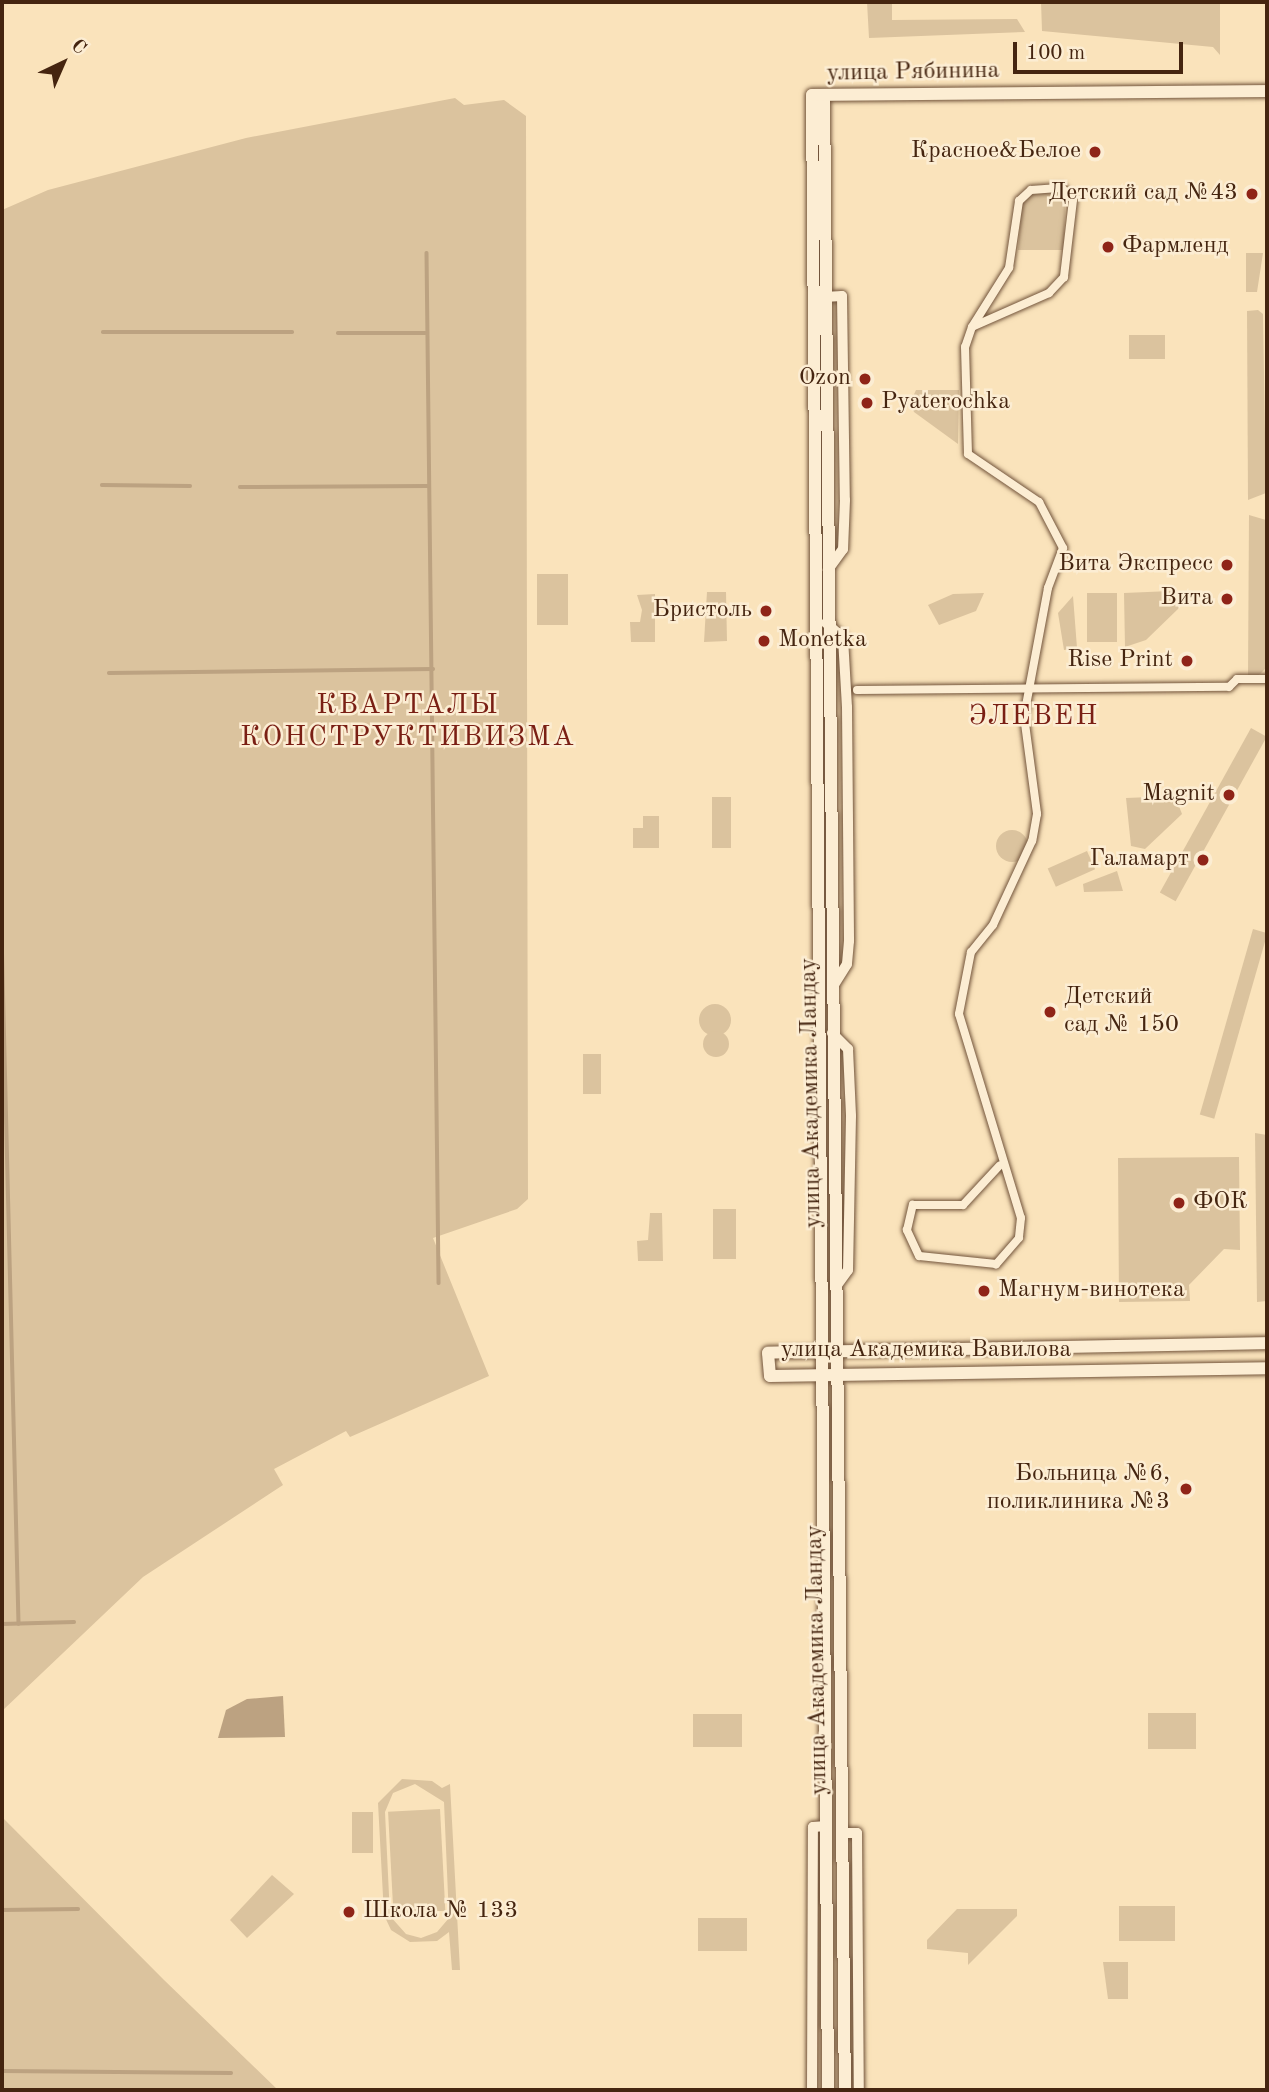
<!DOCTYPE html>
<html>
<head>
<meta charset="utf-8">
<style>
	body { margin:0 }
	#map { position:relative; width:1269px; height:2092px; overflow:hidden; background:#fae3bb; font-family:"Old Standard TT",serif }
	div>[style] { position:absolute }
	.green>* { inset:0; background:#dbc39e; transform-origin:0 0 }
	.round { border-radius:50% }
	.water>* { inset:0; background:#bca281 }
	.stream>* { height:3.5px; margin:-1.75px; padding:0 1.75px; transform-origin:1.75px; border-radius:1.75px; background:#bca281 }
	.roads { filter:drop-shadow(0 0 2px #72543b) drop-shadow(0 0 2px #72543b) }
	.pedestrian>* { height:8px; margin:-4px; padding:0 4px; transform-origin:4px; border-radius:4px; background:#fcedd3 }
	.minor>* { height:10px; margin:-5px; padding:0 5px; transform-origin:5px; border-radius:5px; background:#fcedd3 }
	.tertiary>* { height:12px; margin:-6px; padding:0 6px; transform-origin:6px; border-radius:6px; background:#fcedd3 }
	.dots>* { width:19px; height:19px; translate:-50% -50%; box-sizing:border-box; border:4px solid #fcedd3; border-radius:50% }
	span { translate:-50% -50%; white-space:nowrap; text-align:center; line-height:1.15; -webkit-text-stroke:5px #fcedd3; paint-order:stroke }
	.street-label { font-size:24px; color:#452510 }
	.poi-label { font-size:24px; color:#452510 }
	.right { translate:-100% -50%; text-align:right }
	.left { translate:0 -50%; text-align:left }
	.quarter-label { font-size:28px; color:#7a1f14; letter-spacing:2px }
	.frame { position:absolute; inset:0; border:4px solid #452510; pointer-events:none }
	.north { position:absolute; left:28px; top:28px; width:70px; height:70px; -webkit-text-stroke:5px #fcedd3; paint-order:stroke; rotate:44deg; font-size:19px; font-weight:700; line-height:28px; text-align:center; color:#452510 }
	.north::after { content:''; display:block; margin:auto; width:24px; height:32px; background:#452510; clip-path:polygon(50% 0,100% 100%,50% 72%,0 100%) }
	.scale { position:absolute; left:1013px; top:42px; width:170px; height:32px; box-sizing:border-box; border:4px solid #452510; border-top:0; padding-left:9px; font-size:21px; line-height:24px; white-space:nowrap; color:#452510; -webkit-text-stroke:5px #fcedd3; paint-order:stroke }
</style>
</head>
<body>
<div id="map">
	<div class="green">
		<i style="clip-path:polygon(867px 2px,892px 2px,892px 20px,1017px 19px,1025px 32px,869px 38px)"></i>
		<i style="clip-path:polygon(1041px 2px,1220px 2px,1220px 55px,1213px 47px,1042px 31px)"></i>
		<i style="clip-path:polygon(455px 98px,464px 105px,504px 100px,526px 116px,528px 1199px,517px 1209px,433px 1238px,489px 1376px,350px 1437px,346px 1431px,274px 1469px,283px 1485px,143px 1577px,2px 1711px,2px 210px,48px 190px,246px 138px)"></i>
		<i style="clip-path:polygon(1053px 191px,1065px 202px,1064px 250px,1018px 250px,1022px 204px,1031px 195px)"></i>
		<i style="clip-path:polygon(1246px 253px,1263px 253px,1257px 292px,1246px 292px)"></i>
		<i style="clip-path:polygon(1258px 310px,1263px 314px,1266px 493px,1248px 500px,1247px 311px)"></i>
		<i style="left:1129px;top:335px;width:36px;height:24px"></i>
		<i style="clip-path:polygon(916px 390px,959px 390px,958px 444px,914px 412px,910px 403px)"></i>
		<i style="clip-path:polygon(1249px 515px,1266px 520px,1266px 668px,1257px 677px,1248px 676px)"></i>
		<i style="left:537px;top:574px;width:31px;height:51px"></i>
		<i style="clip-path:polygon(1171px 591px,1179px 608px,1146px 640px,1125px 647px,1124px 593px)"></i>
		<i style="clip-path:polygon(707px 592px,726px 592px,727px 641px,704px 642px)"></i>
		<i style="clip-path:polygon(984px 593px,976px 611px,939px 625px,928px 605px,953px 594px)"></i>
		<i style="left:1087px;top:593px;width:30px;height:49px"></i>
		<i style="clip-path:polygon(655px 594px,655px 642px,631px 642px,630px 622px,640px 622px,642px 610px,637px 595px)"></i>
		<i style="clip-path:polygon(1073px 596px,1077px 648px,1064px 650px,1058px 613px)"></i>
		<i style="left:1251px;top:728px;width:18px;height:188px;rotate:29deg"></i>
		<i style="clip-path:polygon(1175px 796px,1182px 814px,1145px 849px,1131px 846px,1126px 798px)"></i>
		<i style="left:712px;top:797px;width:19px;height:51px"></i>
		<i style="clip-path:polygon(643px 816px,659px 816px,659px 848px,633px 848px,633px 828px,643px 828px)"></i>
		<i class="round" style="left:996px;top:830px;width:32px;height:32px"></i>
		<i style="left:1087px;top:851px;width:20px;height:43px;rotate:66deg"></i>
		<i style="clip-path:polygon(1117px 871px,1123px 891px,1084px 892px,1083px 884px)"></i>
		<i style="left:1253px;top:929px;width:15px;height:193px;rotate:16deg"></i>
		<i class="round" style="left:699px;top:1004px;width:32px;height:32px"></i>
		<i class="round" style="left:703px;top:1031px;width:26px;height:26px"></i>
		<i style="left:583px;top:1054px;width:18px;height:40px"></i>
		<i style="clip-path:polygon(1255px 1133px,1267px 1135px,1267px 1301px,1257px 1302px)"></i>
		<i style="clip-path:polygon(1239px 1157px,1240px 1250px,1224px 1249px,1189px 1285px,1190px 1301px,1119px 1302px,1118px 1158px)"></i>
		<i style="left:713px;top:1209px;width:23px;height:50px"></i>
		<i style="clip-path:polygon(650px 1213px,662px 1213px,663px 1261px,638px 1261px,637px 1241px,648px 1240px)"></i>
		<i style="left:1196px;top:1713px;width:36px;height:48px;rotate:90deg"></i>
		<i style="left:693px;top:1714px;width:49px;height:33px"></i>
		<i style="clip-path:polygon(evenodd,402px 1779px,432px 1781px,442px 1788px,450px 1784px,460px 1970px,452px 1970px,449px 1932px,437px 1941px,410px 1942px,391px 1930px,384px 1915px,378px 1803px,402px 1779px,415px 1784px,444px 1802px,449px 1918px,437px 1932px,421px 1938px,406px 1934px,390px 1916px,385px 1812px,393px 1793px,415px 1784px)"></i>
		<i style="left:440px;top:1809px;width:102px;height:52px;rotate:87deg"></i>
		<i style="left:352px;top:1812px;width:21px;height:41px"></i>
		<i style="clip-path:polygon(2px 1817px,164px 1980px,278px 2090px,2px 2090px)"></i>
		<i style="clip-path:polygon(272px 1875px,294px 1894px,247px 1938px,230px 1920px)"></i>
		<i style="left:1119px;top:1906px;width:56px;height:35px"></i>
		<i style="clip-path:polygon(957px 1909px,1017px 1909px,1017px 1916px,968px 1965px,968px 1953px,927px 1949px,927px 1940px)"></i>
		<i style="left:698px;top:1918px;width:49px;height:33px"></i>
		<i style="clip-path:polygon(1103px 1962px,1128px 1962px,1128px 1999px,1108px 1999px)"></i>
	</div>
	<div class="water">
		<i style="clip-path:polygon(283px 1696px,285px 1737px,218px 1738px,226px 1710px,247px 1699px)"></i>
	</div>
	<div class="stream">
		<i style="left:427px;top:253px;width:1030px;rotate:89.33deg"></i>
		<i style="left:103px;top:332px;width:189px"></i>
		<i style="left:338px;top:333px;width:87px"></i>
		<i style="left:102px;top:485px;width:88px;rotate:0.7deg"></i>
		<i style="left:240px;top:487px;width:188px;rotate:-0.3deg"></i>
		<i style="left:109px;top:673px;width:324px;rotate:-0.7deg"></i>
		<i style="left:2px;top:933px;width:691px;rotate:88.59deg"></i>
		<i style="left:2px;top:1624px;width:72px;rotate:-1.6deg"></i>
		<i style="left:2px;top:1910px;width:76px;rotate:-0.8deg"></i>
		<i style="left:2px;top:2071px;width:229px;rotate:0.5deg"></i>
	</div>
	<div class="roads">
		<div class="pedestrian">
			<i style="left:1062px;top:188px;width:16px;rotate:47deg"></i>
			<i style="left:1073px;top:200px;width:78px;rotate:96.7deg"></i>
			<i style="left:1064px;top:277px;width:22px;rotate:133deg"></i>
			<i style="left:1049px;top:293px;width:84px;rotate:156.2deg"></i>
			<i style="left:972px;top:327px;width:70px;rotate:-57.9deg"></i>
			<i style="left:1009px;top:268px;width:68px;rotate:-81.5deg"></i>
			<i style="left:1019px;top:201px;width:16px;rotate:-43deg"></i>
			<i style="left:1031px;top:190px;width:31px;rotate:-4deg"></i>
			<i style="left:972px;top:327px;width:21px;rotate:109deg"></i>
			<i style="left:965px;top:347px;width:107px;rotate:88.4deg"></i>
			<i style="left:968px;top:454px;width:86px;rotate:34.1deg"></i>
			<i style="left:1039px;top:502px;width:52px;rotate:62.4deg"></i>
			<i style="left:1063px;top:548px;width:43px;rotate:110.6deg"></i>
			<i style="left:1048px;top:588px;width:130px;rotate:100.6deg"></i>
			<i style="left:1024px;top:716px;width:99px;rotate:82.4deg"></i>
			<i style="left:1037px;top:814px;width:27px;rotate:100deg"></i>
			<i style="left:1032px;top:841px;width:93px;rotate:114.9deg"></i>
			<i style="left:993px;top:925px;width:35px;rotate:129deg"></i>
			<i style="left:971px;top:952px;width:63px;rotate:101deg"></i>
			<i style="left:959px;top:1014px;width:213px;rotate:73.1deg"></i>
			<i style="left:1021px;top:1218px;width:20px;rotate:96deg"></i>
			<i style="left:1019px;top:1238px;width:35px;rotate:131deg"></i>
			<i style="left:996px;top:1264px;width:77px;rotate:-174.1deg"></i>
			<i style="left:919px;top:1256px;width:29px;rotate:-115deg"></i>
			<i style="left:907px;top:1230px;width:26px;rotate:-77deg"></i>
			<i style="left:913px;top:1205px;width:50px"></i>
			<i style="left:963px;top:1205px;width:54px;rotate:-47.2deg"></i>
			<i style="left:857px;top:690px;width:372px;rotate:-0.5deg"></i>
			<i style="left:1229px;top:687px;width:11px;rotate:-45deg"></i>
			<i style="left:1237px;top:679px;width:30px"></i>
		</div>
		<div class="minor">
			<i style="left:824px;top:297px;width:18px;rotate:-3deg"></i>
			<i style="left:842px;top:296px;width:204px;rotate:89.2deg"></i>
			<i style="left:845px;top:500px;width:49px;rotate:92.3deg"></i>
			<i style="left:843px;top:549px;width:26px;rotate:126deg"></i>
			<i style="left:826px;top:623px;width:23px;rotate:41deg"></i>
			<i style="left:843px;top:638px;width:69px;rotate:86.7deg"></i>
			<i style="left:847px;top:707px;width:234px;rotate:89.5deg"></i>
			<i style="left:849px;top:941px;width:23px;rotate:95deg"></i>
			<i style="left:847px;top:964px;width:26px;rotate:122deg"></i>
			<i style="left:832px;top:1033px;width:23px;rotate:45deg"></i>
			<i style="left:848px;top:1049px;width:67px;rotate:87.4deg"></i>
			<i style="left:851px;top:1116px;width:154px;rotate:91.1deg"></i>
			<i style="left:848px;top:1270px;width:22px;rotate:126deg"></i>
			<i style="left:841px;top:1833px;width:16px"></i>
			<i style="left:857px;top:1833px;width:257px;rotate:89.6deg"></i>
			<i style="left:812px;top:2090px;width:263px;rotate:-89.8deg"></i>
			<i style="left:813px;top:1827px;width:13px;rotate:-4deg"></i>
		</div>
		<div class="tertiary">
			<i style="left:824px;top:95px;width:1995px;rotate:89.4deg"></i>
			<i style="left:1267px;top:1343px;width:499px;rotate:178.9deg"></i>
			<i style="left:768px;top:1353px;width:23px;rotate:85deg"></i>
			<i style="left:770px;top:1376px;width:497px;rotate:-0.9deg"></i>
			<i style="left:828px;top:2090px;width:1995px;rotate:-90.46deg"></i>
			<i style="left:812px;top:95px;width:455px;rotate:-0.5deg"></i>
		</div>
	</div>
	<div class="dots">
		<i style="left:1095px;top:152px;background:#8f2418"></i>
		<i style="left:1252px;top:194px;background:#8f2418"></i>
		<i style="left:1108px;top:247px;background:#8f2418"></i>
		<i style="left:865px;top:379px;background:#8f2418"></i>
		<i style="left:867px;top:403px;background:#8f2418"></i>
		<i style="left:1227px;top:565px;background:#8f2418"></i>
		<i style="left:1227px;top:599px;background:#8f2418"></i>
		<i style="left:766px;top:611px;background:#8f2418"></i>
		<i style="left:764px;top:641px;background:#8f2418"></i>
		<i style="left:1187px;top:661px;background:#8f2418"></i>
		<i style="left:1229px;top:795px;background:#8f2418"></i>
		<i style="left:1203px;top:860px;background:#8f2418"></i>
		<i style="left:1050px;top:1012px;background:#8f2418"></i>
		<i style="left:1179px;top:1203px;background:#8f2418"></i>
		<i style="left:984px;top:1291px;background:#8f2418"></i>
		<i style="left:1186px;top:1489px;background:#8f2418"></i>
		<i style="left:349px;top:1912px;background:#8f2418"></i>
	</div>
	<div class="street-label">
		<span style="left:913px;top:73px;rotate:-1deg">улица Рябинина</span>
		<span style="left:812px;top:1093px;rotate:-91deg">улица Академика Ландау</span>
		<span style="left:926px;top:1351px">улица Академика Вавилова</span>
		<span style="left:818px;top:1660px;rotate:-91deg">улица Академика Ландау</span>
	</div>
	<div class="poi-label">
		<span class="right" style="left:1081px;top:152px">Красное&amp;Белое</span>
		<span class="right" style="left:1238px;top:194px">Детский сад №43</span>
		<span class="left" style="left:1122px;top:247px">Фармленд</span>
		<span class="right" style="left:851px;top:379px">Ozon</span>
		<span class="left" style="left:881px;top:403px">Pyaterochka</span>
		<span class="right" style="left:1213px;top:565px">Вита Экспресс</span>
		<span class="right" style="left:1213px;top:599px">Вита</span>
		<span class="right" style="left:752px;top:611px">Бристоль</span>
		<span class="left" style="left:778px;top:641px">Monetka</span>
		<span class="right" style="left:1173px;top:661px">Rise Print</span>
		<span class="right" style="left:1215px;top:795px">Magnit</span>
		<span class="right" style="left:1189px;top:860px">Галамарт</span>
		<span class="left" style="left:1064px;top:1012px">Детский<br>сад № 150</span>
		<span class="left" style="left:1193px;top:1203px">ФОК</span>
		<span class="left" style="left:998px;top:1291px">Магнум-винотека</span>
		<span class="right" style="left:1170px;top:1489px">Больница №6,<br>поликлиника №3</span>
		<span class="left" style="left:363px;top:1912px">Школа № 133</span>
	</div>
	<div class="quarter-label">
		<span style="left:408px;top:722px">КВАРТАЛЫ<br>КОНСТРУКТИВИЗМА</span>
		<span style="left:1034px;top:717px">ЭЛЕВЕН</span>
	</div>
	<div class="frame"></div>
	<div class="north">С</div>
	<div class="scale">100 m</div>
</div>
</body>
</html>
